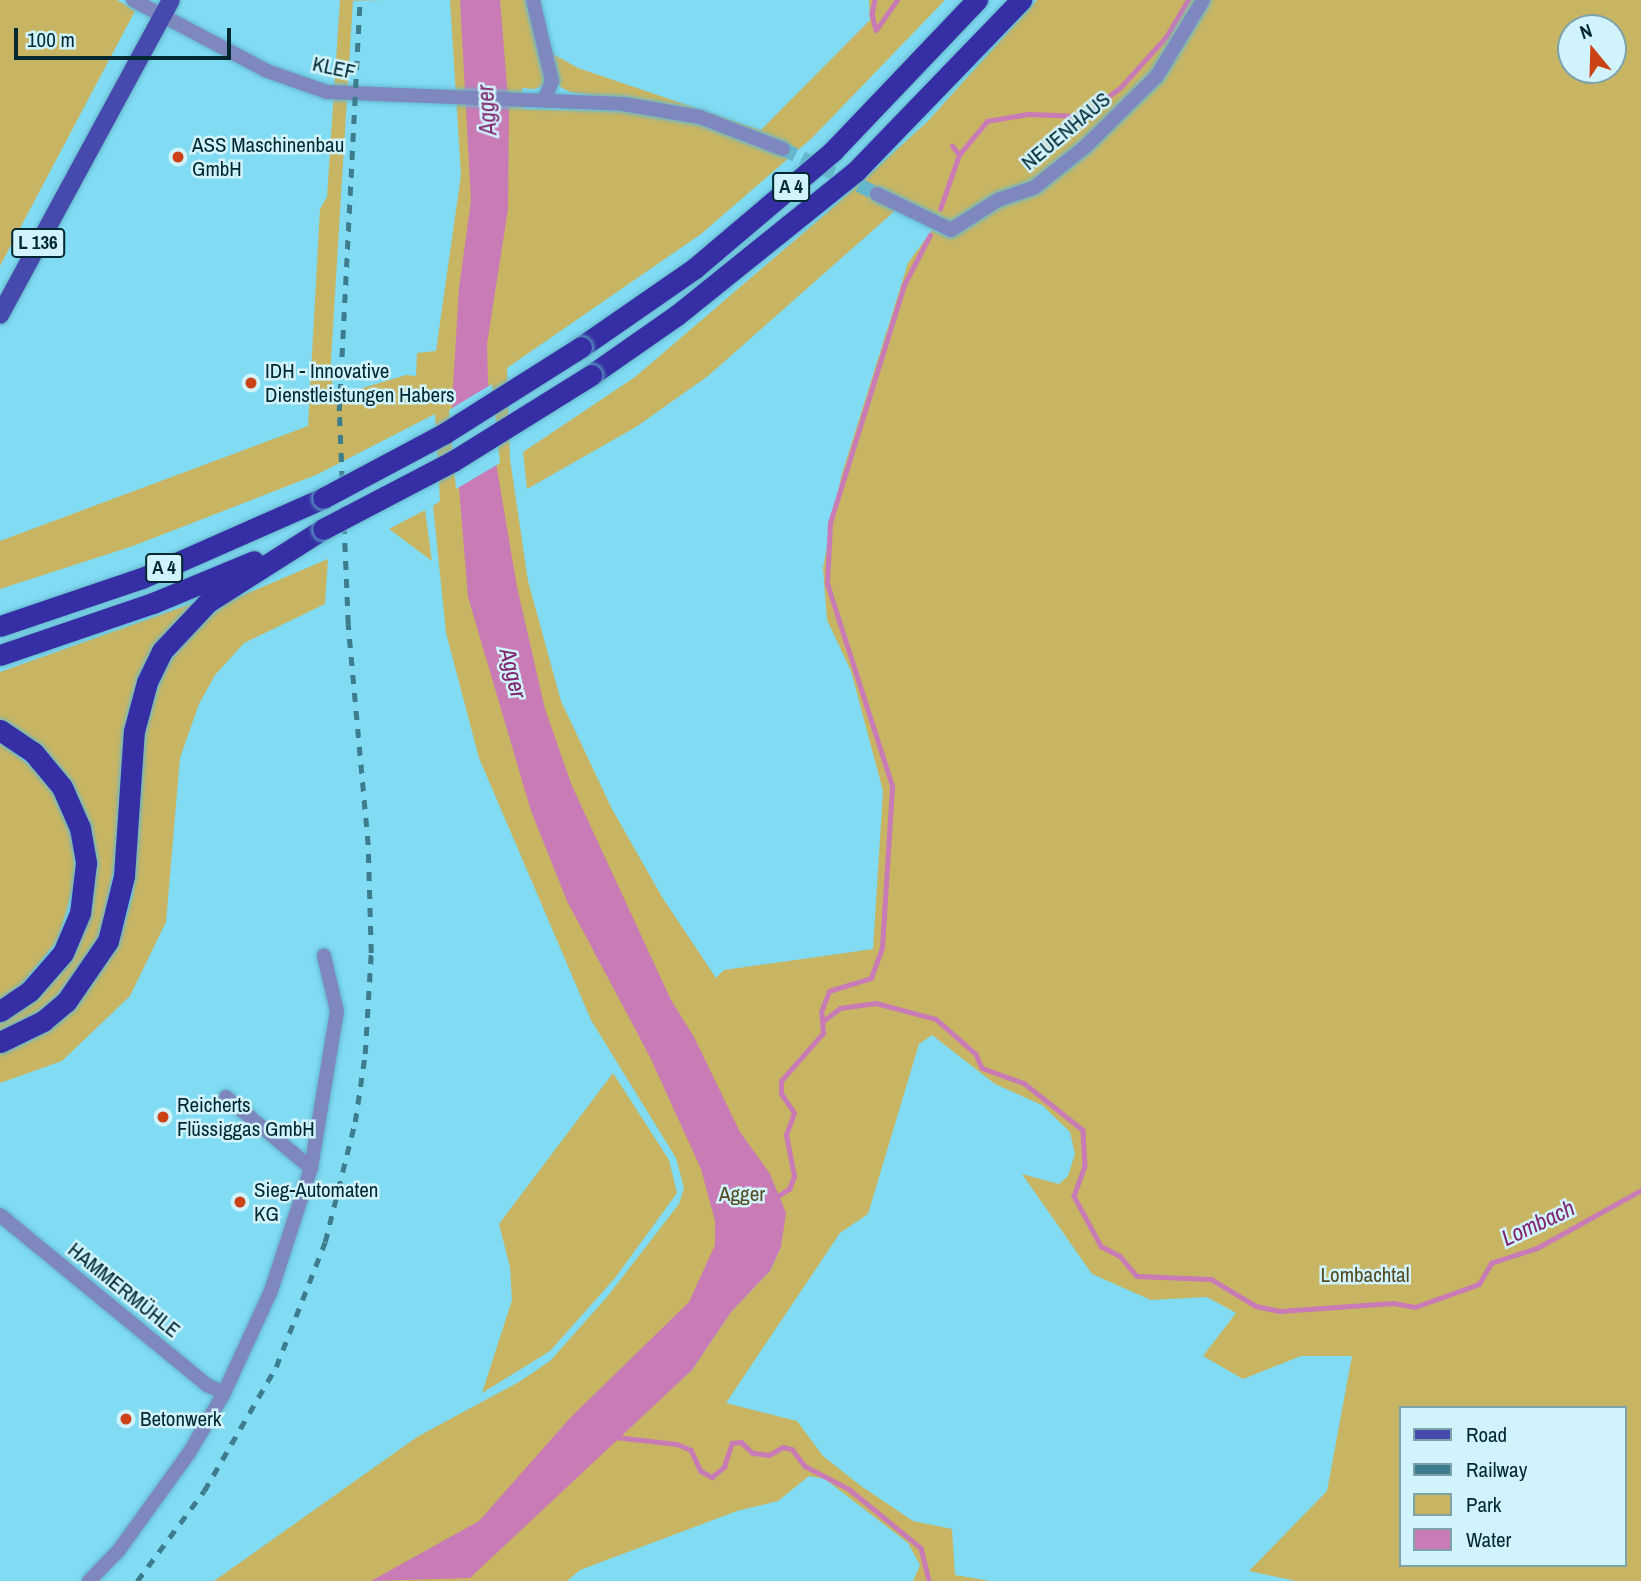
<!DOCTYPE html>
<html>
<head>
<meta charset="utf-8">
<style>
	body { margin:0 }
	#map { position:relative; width:1641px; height:1581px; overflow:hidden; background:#80dbf3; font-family:"Archivo Narrow",sans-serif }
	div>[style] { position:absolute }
	.green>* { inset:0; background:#c8b563 }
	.water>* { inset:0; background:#c87bb5 }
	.pier>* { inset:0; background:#80dbf3 }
	.stream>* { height:4.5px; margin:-2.25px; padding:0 2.25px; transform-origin:2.25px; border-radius:2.25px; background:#c87bb5 }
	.minor-tunnel>* { height:14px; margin-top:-7px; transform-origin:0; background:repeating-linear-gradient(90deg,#66b7cc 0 14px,transparent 0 21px) }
	.roads { filter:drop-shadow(0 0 2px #66b7cc) drop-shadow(0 0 2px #66b7cc) }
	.minor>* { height:14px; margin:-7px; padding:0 7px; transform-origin:7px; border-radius:7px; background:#7f88be }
	.major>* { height:18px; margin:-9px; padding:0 9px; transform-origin:9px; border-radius:9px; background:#464aac }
	.highway>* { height:21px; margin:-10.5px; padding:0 10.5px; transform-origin:10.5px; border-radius:10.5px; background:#352ea4 }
	.rail>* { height:4.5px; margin-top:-2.25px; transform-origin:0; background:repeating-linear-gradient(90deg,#3c7c8c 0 9px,transparent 0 18px) }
	.bridges { filter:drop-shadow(0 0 2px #66b7cc) drop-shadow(0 0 2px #66b7cc) }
	.highway-bridge>* { height:21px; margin:-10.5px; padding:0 10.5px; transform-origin:10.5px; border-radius:10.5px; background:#352ea4 }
	.dots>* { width:19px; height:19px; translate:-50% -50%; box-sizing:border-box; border:4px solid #d1f3fc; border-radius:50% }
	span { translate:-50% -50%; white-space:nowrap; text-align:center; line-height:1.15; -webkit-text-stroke:5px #d1f3fc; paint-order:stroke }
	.shield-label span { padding:2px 5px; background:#d1f3fc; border:2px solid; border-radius:5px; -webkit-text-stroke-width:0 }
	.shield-label { font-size:19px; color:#002831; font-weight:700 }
	.street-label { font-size:21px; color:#002831 }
	.poi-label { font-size:21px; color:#002831 }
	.left { translate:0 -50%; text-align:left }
	.park-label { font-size:21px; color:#534a21 }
	.water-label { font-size:23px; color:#80246e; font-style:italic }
	.legend { position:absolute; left:1399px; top:1406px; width:228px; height:161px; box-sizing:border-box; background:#d1f3fc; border:2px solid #7da2ab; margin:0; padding:9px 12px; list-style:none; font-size:21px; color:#002831 }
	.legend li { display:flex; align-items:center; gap:14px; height:35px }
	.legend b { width:35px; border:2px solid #7da2ab }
	.north { position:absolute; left:1557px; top:14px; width:70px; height:70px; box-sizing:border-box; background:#d1f3fc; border:2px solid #7da2ab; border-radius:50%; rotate:341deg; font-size:19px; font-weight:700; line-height:28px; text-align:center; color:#002831 }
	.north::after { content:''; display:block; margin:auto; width:24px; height:32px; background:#ca4215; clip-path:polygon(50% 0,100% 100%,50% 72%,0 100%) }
	.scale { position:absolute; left:14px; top:28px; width:217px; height:32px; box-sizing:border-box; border:4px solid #002831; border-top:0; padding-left:9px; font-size:21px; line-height:24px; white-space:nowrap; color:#002831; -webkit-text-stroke:5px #d1f3fc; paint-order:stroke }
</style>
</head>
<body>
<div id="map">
	<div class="green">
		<i style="clip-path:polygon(0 0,117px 0,135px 11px,0 266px)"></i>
		<i style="clip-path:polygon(evenodd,340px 0,353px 0,331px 360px,333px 397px,406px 375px,416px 376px,417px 353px,436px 351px,461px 175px,450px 0,528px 0,546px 77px,544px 85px,535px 89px,522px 88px,523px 109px,654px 112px,737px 133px,747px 143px,757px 133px,706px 114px,570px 92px,559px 86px,551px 53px,578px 68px,761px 130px,870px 20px,869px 0,945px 0,812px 138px,701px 234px,507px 368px,510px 459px,528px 581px,561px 701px,612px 809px,662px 897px,716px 978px,724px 970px,873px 949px,883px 791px,851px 671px,827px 620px,823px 568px,841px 477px,908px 263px,932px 230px,950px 238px,1034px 183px,950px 224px,897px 209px,708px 376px,636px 427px,527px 489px,523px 452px,635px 377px,829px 211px,927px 122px,1037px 0,1641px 0,1641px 1581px,1296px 1581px,1249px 1571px,1327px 1491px,1352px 1356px,1301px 1356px,1243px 1379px,1203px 1356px,1236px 1313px,1207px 1297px,1151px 1300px,1092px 1274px,1022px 1174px,1059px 1184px,1068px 1176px,1075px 1154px,1070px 1132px,1042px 1105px,995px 1084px,932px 1035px,919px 1044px,868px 1214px,840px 1233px,726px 1403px,797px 1421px,823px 1456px,861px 1486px,913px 1521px,952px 1529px,955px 1575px,990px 1581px,913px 1581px,920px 1565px,908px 1543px,825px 1479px,809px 1476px,778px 1501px,737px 1511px,580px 1570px,567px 1581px,214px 1581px,417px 1437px,519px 1382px,550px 1361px,607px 1297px,679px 1204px,684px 1188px,676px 1158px,591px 1020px,479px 758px,446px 633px,433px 506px,440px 501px,435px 414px,316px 475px,133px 546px,0 589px,0 541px,308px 426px,320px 209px,327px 197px,340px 0,1571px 28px,1613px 28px,1613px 70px,1571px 70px,1571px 28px,340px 0,781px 1247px,770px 1271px,731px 1312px,692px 1370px,667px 1393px,781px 1247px,340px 0,1401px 1408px,1625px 1408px,1625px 1565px,1401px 1565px,1401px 1408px)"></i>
		<i style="clip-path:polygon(425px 510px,432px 561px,389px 529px)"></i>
		<i style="clip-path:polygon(328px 559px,325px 604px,244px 643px,215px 675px,199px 704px,180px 758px,166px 922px,130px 996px,62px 1061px,0 1083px,0 1053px,30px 1041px,74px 1007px,118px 946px,133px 894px,143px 742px,148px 711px,166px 667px,194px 629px,229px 601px)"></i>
		<i style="clip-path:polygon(199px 601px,159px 644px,99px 943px,48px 1008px,0 1035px,0 1020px,70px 957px,85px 819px,0 723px,0 672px)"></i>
		<i style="clip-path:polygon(0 742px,37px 771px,60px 803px,72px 835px,76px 877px,58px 940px,18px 989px,0 1000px)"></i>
		<i style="clip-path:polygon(613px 1073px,669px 1160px,677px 1193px,615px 1278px,550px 1351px,482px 1393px,512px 1300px,510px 1267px,499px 1224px)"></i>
	</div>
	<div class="water">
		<i style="clip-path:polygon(460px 0,500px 0,509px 110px,508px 209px,487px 344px,488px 380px,497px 469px,517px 587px,545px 709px,572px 786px,671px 1000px,694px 1037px,740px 1132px,770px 1174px,786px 1213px,781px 1247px,770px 1271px,731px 1312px,692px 1370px,470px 1578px,371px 1581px,479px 1521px,570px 1418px,689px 1302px,715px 1245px,715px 1221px,701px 1169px,650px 1057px,567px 901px,531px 811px,468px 597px,452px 403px,459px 288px,471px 200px)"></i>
	</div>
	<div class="pier">
		<i style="clip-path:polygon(492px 384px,500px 463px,456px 489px,449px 410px)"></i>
	</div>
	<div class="stream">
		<i style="left:875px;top:0;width:14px;rotate:102deg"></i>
		<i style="left:872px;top:14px;width:16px;rotate:76deg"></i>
		<i style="left:876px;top:30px;width:37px;rotate:-55deg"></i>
		<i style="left:959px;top:155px;width:44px;rotate:-50.5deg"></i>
		<i style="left:987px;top:121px;width:42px;rotate:-9.7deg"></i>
		<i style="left:1028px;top:114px;width:53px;rotate:2.2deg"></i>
		<i style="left:1081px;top:116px;width:13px;rotate:-32deg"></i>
		<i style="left:1092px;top:109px;width:35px;rotate:-37deg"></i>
		<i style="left:1120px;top:88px;width:69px;rotate:-48deg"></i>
		<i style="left:1166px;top:37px;width:43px;rotate:-59.3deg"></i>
		<i style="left:940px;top:209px;width:57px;rotate:-70.6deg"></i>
		<i style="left:959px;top:155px;width:11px;rotate:-128deg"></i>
		<i style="left:823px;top:1021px;width:21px;rotate:-37deg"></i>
		<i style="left:840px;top:1008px;width:36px;rotate:-8deg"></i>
		<i style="left:876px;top:1003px;width:62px;rotate:14.9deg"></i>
		<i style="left:936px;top:1019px;width:53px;rotate:41.2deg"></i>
		<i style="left:976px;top:1054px;width:15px;rotate:67deg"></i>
		<i style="left:982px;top:1068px;width:45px;rotate:19.7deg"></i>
		<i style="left:1024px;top:1083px;width:75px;rotate:38.5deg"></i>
		<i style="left:1083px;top:1130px;width:36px;rotate:87deg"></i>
		<i style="left:1085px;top:1166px;width:32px;rotate:110deg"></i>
		<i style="left:1074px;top:1196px;width:57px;rotate:61.6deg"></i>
		<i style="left:1101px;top:1246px;width:21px;rotate:28deg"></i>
		<i style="left:1120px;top:1256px;width:26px;rotate:50deg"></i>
		<i style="left:1137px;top:1276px;width:74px;rotate:2.3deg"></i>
		<i style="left:1211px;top:1279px;width:52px;rotate:31deg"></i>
		<i style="left:1256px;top:1306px;width:25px;rotate:12deg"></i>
		<i style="left:1280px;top:1311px;width:113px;rotate:-4deg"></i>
		<i style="left:1393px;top:1303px;width:22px;rotate:10deg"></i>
		<i style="left:1415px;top:1307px;width:68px;rotate:-19.8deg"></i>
		<i style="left:1479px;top:1284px;width:24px;rotate:-60deg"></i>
		<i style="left:1491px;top:1263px;width:48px;rotate:-18.1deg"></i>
		<i style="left:1537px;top:1248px;width:119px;rotate:-29.1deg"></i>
		<i style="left:775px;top:1198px;width:17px;rotate:-33deg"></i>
		<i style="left:789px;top:1189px;width:14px;rotate:-69deg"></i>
		<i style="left:794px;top:1176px;width:42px;rotate:-101deg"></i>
		<i style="left:786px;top:1135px;width:23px;rotate:-70deg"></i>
		<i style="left:794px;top:1113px;width:23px;rotate:-124deg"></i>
		<i style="left:781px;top:1094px;width:13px;rotate:-90deg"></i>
		<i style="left:781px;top:1081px;width:64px;rotate:-48.8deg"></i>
		<i style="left:823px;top:1033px;width:21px;rotate:-95deg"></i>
		<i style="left:821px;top:1012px;width:22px;rotate:-69deg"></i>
		<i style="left:829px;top:991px;width:44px;rotate:-17.2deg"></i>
		<i style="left:871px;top:978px;width:33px;rotate:-70deg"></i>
		<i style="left:882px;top:947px;width:161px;rotate:-86.4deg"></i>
		<i style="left:892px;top:786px;width:213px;rotate:-107.8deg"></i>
		<i style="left:827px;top:583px;width:60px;rotate:-87.1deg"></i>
		<i style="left:830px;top:523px;width:249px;rotate:-72.7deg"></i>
		<i style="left:904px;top:285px;width:56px;rotate:-62.5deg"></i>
		<i style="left:615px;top:1437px;width:62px;rotate:6.4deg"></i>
		<i style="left:677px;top:1444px;width:15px;rotate:23deg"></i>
		<i style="left:691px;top:1450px;width:23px;rotate:65deg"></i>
		<i style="left:701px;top:1471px;width:13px;rotate:29deg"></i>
		<i style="left:712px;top:1477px;width:16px;rotate:-40deg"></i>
		<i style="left:724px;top:1467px;width:25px;rotate:-72deg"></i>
		<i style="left:732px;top:1443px;width:9px;rotate:-6deg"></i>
		<i style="left:741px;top:1442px;width:16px;rotate:43deg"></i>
		<i style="left:753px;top:1453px;width:16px;rotate:7deg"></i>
		<i style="left:769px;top:1455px;width:16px;rotate:-30deg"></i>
		<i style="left:783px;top:1447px;width:9px;rotate:13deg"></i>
		<i style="left:792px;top:1449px;width:21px;rotate:53deg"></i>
		<i style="left:805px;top:1466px;width:50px;rotate:27.6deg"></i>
		<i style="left:849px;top:1489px;width:93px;rotate:39.3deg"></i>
		<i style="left:921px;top:1548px;width:34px;rotate:76deg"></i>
	</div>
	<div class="minor-tunnel">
		<i style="left:783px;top:149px;width:104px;rotate:25.6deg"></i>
	</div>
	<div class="roads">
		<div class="minor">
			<i style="left:133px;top:0;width:152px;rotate:27.9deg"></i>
			<i style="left:267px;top:71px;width:64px;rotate:19.3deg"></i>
			<i style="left:327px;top:92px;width:296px;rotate:2.3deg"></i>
			<i style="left:623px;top:104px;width:78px;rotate:9.6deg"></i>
			<i style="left:700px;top:117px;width:89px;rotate:21.1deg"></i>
			<i style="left:533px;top:0;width:83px;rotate:76.8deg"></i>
			<i style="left:552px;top:81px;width:18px;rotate:112deg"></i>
			<i style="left:877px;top:194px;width:82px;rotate:25.9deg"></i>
			<i style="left:951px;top:230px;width:56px;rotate:-32.6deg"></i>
			<i style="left:998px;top:200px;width:39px;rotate:-19deg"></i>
			<i style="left:1035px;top:187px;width:64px;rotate:-38.7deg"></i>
			<i style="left:1085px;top:147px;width:101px;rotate:-44.6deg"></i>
			<i style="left:1157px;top:76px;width:89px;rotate:-58.8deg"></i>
			<i style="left:226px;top:1097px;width:111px;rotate:39.9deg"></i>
			<i style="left:0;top:1215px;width:268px;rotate:39.4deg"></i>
			<i style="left:207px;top:1385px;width:19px;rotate:25deg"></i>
			<i style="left:89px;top:1581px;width:43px;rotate:-45.9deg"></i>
			<i style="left:119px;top:1550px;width:120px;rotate:-54.2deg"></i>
			<i style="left:189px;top:1453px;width:69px;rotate:-59.7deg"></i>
			<i style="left:224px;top:1393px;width:112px;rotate:-65.3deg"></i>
			<i style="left:271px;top:1291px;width:129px;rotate:-72deg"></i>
			<i style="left:311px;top:1168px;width:159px;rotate:-80.6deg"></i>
			<i style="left:337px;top:1011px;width:57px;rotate:-103.3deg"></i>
		</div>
		<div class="major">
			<i style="left:0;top:315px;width:358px;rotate:-61.5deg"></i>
		</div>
		<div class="highway">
			<i style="left:581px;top:347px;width:139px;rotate:-34.7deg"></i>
			<i style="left:695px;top:268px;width:181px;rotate:-40.3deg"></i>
			<i style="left:833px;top:151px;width:209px;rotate:-46.4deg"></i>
			<i style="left:591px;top:375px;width:105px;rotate:-34.9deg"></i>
			<i style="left:677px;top:315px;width:230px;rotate:-38.8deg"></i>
			<i style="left:856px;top:171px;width:238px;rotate:-46deg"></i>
			<i style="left:0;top:626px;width:150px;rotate:-18.7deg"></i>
			<i style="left:142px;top:578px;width:198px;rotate:-23.8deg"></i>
			<i style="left:0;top:655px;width:162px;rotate:-18.8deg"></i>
			<i style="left:153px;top:603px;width:109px;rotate:-22.6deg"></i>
			<i style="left:0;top:730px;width:40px;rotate:34deg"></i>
			<i style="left:33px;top:752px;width:45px;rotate:50.4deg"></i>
			<i style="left:62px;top:787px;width:45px;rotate:66.3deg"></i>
			<i style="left:80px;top:828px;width:36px;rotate:80deg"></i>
			<i style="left:86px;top:863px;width:50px;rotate:96.8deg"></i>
			<i style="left:80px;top:913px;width:43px;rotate:113deg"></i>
			<i style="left:63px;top:953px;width:50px;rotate:131deg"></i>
			<i style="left:30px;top:991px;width:36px;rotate:146deg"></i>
			<i style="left:0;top:1042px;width:48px;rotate:-26deg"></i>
			<i style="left:43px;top:1021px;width:30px;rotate:-40deg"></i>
			<i style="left:66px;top:1002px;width:74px;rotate:-55.5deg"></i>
			<i style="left:108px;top:941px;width:67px;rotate:-76.2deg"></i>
			<i style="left:124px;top:876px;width:145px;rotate:-86.1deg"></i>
			<i style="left:134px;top:731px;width:51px;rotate:-75.1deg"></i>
			<i style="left:147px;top:682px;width:34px;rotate:-64deg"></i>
			<i style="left:162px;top:651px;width:67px;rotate:-46.8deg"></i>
			<i style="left:208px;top:602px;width:136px;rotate:-32.4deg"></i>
		</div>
	</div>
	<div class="rail">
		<i style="left:137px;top:1581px;width:112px;rotate:-53.3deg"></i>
		<i style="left:204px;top:1491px;width:143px;rotate:-59.9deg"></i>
		<i style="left:276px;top:1367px;width:134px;rotate:-68.6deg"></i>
		<i style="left:325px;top:1242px;width:124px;rotate:-76deg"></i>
		<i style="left:355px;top:1122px;width:69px;rotate:-81.6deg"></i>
		<i style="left:365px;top:1054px;width:101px;rotate:-86.6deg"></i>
		<i style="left:371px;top:953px;width:108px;rotate:-91.6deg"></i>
		<i style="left:368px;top:845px;width:222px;rotate:-95.2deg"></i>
		<i style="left:348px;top:624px;width:213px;rotate:-92.4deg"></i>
		<i style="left:339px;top:411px;width:412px;rotate:-87.1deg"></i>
	</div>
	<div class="bridges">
		<div class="highway-bridge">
			<i style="left:323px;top:498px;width:138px;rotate:-28deg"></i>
			<i style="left:445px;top:433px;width:161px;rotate:-32.3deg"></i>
			<i style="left:323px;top:529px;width:147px;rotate:-27.6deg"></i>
			<i style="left:453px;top:461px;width:163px;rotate:-31.9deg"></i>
		</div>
	</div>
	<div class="dots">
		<i style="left:178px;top:157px;background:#ca4215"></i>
		<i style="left:251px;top:383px;background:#ca4215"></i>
		<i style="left:163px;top:1117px;background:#ca4215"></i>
		<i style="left:240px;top:1202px;background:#ca4215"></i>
		<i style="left:126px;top:1419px;background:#ca4215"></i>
	</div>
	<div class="shield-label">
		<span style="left:791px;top:187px">A 4</span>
		<span style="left:38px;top:243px">L 136</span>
		<span style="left:164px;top:568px">A 4</span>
	</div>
	<div class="street-label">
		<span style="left:334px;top:68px;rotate:12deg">KLEF</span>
		<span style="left:1066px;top:131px;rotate:-40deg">NEUENHAUS</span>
		<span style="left:124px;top:1290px;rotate:39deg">HAMMERMÜHLE</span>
	</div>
	<div class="poi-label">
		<span class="left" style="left:192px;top:157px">ASS Maschinenbau<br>GmbH</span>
		<span class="left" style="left:265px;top:383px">IDH - Innovative<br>Dienstleistungen Habers</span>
		<span class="left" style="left:177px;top:1117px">Reicherts<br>Flüssiggas GmbH</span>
		<span class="left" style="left:254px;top:1202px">Sieg-Automaten<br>KG</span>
		<span class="left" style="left:140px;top:1419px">Betonwerk</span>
	</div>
	<div class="park-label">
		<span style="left:742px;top:1194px">Agger</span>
		<span style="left:1365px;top:1275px">Lombachtal</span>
	</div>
	<div class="water-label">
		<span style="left:487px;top:110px;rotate:-94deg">Agger</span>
		<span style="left:513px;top:673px;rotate:76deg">Agger</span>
		<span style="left:1538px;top:1223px;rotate:-25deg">Lombach</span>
	</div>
	<ul class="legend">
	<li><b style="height:9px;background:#464aac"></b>Road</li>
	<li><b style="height:9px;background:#3c7c8c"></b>Railway</li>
	<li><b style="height:19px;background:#c8b563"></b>Park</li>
	<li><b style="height:19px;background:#c87bb5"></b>Water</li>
	</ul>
	<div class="north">N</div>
	<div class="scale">100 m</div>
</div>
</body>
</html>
